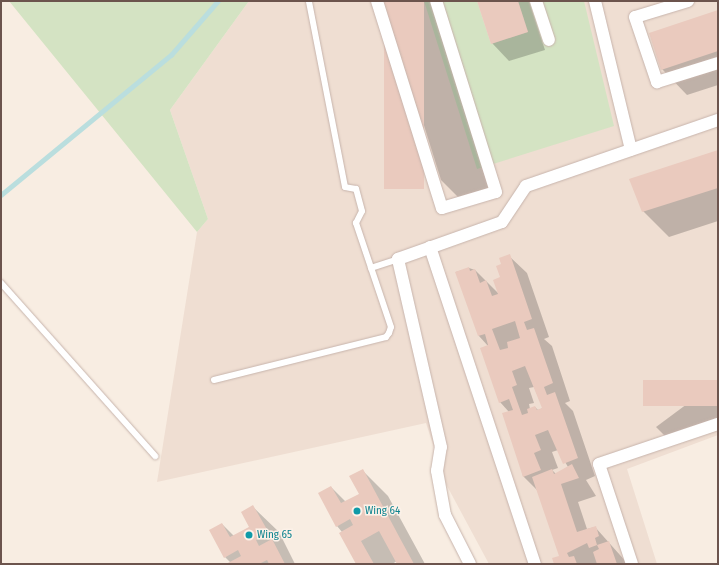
<!DOCTYPE html>
<html>
<head>
<meta charset="utf-8">
<style>
	body { margin:0 }
	#map { position:relative; width:719px; height:565px; overflow:hidden; background:#f8ede2; font-family:"Fira Sans Condensed",sans-serif }
	div>[style] { position:absolute }
	.residential>* { inset:0; background:#efded2 }
	.green>* { inset:0; background:#d4e3c3 }
	.shadow>* { inset:0; background:#0003 }
	.stream>* { height:4.5px; margin:-2.25px; padding:0 2.25px; transform-origin:2.25px; border-radius:2.25px; background:#badede }
	.building>* { inset:0; background:#eacabe; transform-origin:0 0 }
	.roads { filter:drop-shadow(0 0 1px #c7b4ac) drop-shadow(0 0 1px #c7b4ac) }
	.service>* { height:6px; margin:-3px; padding:0 3px; transform-origin:3px; border-radius:3px; background:#fff }
	.minor>* { height:12px; margin:-6px; padding:0 6px; transform-origin:6px; border-radius:6px; background:#fff }
	.dots>* { width:11px; height:11px; translate:-50% -50%; box-sizing:border-box; border:2px solid #fcf1e8; border-radius:50% }
	span { translate:-50% -50%; white-space:nowrap; text-align:center; line-height:1.15; -webkit-text-stroke:3px #fcf1e8; paint-order:stroke }
	.culture-label { font-size:11px; color:#0d838f }
	.left { translate:0 -50%; text-align:left }
	.frame { position:absolute; inset:0; border:2px solid #6c544d; pointer-events:none }
</style>
</head>
<body>
<div id="map">
	<div class="residential">
		<i style="clip-path:polygon(249px 1px,718px 1px,718px 435px,627px 469px,657px 564px,489px 564px,446px 484px,426px 423px,157px 482px,197px 232px,208px 219px,170px 110px)"></i>
	</div>
	<div class="green">
		<i style="clip-path:polygon(9px 1px,249px 1px,170px 110px,208px 219px,197px 232px)"></i>
		<i style="clip-path:polygon(424px 1px,477px 1px,491px 44px,528px 32px,518px 1px,584px 1px,614px 126px,477px 169px)"></i>
	</div>
	<div class="shadow">
		<i style="clip-path:polygon(385px 1px,436px 1px,494px 187px,459px 198px,441px 180px)"></i>
		<i style="clip-path:polygon(478px 1px,529px 1px,545px 50px,509px 61px,492px 43px)"></i>
		<i style="clip-path:polygon(718px 11px,718px 85px,687px 95px,662px 69px)"></i>
		<i style="clip-path:polygon(718px 151px,718px 221px,669px 237px,643px 211px)"></i>
		<i style="clip-path:polygon(evenodd,509px 256px,527px 273px,549px 337px,544px 339px,552px 346px,570px 401px,565px 403px,573px 411px,595px 476px,586px 480px,596px 496px,578px 502px,587px 529px,595px 527px,628px 564px,555px 564px,560px 556px,538px 491px,523px 476px,509px 412px,500px 402px,488px 346px,479px 336px,456px 272px,469px 268px,475px 270px,500px 295px,502px 264px,509px 256px,534px 387px,543px 408px,538px 410px,535px 407px,530px 409px,529px 404px,534px 403px,529px 388px,534px 387px,509px 256px,558px 450px,568px 467px,556px 474px,552px 470px,558px 468px,552px 452px,558px 450px)"></i>
		<i style="clip-path:polygon(718px 381px,718px 419px,666px 437px,656px 427px)"></i>
		<i style="clip-path:polygon(362px 470px,388px 496px,425px 564px,398px 564px,397px 561px,392px 564px,357px 564px,342px 532px,337px 526px,331px 487px,346px 502px,360px 494px)"></i>
		<i style="clip-path:polygon(253px 507px,279px 532px,295px 564px,229px 564px,231px 563px,225px 557px,222px 524px,234px 536px,250px 527px)"></i>
	</div>
	<div class="stream">
		<i style="left:1px;top:195px;width:220px;rotate:-39.5deg"></i>
		<i style="left:171px;top:55px;width:72px;rotate:-49deg"></i>
	</div>
	<div class="building">
		<i style="left:384px;top:1px;width:40px;height:188px"></i>
		<i style="clip-path:polygon(477px 1px,518px 1px,528px 32px,491px 44px)"></i>
		<i style="clip-path:polygon(718px 10px,718px 51px,661px 70px,649px 33px)"></i>
		<i style="clip-path:polygon(718px 150px,718px 188px,642px 212px,629px 179px)"></i>
		<i style="clip-path:polygon(evenodd,510px 254px,532px 319px,524px 322px,527px 330px,534px 328px,553px 383px,544px 387px,547px 395px,555px 392px,578px 458px,563px 464px,548px 430px,535px 435px,541px 450px,534px 453px,541px 470px,523px 477px,502px 413px,513px 410px,509px 399px,499px 403px,480px 348px,488px 345px,485px 334px,478px 336px,455px 272px,469px 267px,470px 271px,475px 269px,480px 283px,486px 280px,492px 296px,498px 294px,493px 280px,500px 277px,496px 266px,501px 264px,499px 258px,510px 254px,515px 321px,520px 338px,507px 342px,508px 348px,500px 350px,492px 329px,515px 321px,510px 254px,525px 366px,542px 408px,537px 410px,535px 406px,527px 409px,528px 413px,522px 415px,512px 387px,517px 385px,512px 371px,525px 366px)"></i>
		<i style="left:718px;top:380px;width:26px;height:75px;rotate:90deg"></i>
		<i style="clip-path:polygon(572px 464px,579px 478px,561px 484px,577px 532px,596px 526px,599px 536px,595px 538px,597px 545px,589px 548px,587px 543px,567px 553px,569px 557px,574px 556px,577px 564px,554px 564px,552px 558px,559px 556px,532px 477px,552px 469px,554px 474px)"></i>
		<i style="clip-path:polygon(363px 469px,402px 542px,414px 564px,397px 564px,379px 531px,361px 541px,374px 564px,356px 564px,339px 533px,353px 525px,350px 519px,336px 527px,318px 493px,331px 486px,341px 503px,359px 494px,349px 476px)"></i>
		<i style="clip-path:polygon(253px 505px,269px 533px,256px 540px,259px 546px,272px 539px,285px 564px,269px 564px,267px 560px,259px 564px,226px 564px,241px 556px,238px 550px,224px 558px,209px 530px,222px 523px,230px 537px,249px 527px,241px 512px)"></i>
		<i style="clip-path:polygon(609px 541px,617px 564px,597px 564px,593px 552px,599px 549px,597px 545px)"></i>
	</div>
	<div class="roads">
		<div class="service">
			<i style="left:371px;top:268px;width:28px;rotate:-18deg"></i>
			<i style="left:1px;top:283px;width:232px;rotate:48.3deg"></i>
			<i style="left:214px;top:380px;width:177px;rotate:-14deg"></i>
			<i style="left:386px;top:337px;width:5px;rotate:-53deg"></i>
			<i style="left:389px;top:333px;width:6px;rotate:-72deg"></i>
			<i style="left:391px;top:327px;width:110px;rotate:-108.6deg"></i>
			<i style="left:356px;top:223px;width:13px;rotate:-63deg"></i>
			<i style="left:362px;top:211px;width:23px;rotate:-105deg"></i>
			<i style="left:356px;top:189px;width:11px;rotate:-170deg"></i>
			<i style="left:345px;top:187px;width:189px;rotate:-101deg"></i>
		</div>
		<div class="minor">
			<i style="left:377px;top:1px;width:217px;rotate:72.6deg"></i>
			<i style="left:442px;top:208px;width:56px;rotate:-16.5deg"></i>
			<i style="left:496px;top:192px;width:200px;rotate:-107.4deg"></i>
			<i style="left:536px;top:1px;width:41px;rotate:71.6deg"></i>
			<i style="left:595px;top:1px;width:153px;rotate:76.4deg"></i>
			<i style="left:688px;top:1px;width:55px;rotate:163.2deg"></i>
			<i style="left:635px;top:17px;width:69px;rotate:71.3deg"></i>
			<i style="left:657px;top:82px;width:64px;rotate:-17.3deg"></i>
			<i style="left:430px;top:247px;width:334px;rotate:71.7deg"></i>
			<i style="left:470px;top:564px;width:55px;rotate:-117deg"></i>
			<i style="left:445px;top:515px;width:45px;rotate:-100.3deg"></i>
			<i style="left:437px;top:471px;width:24px;rotate:-81deg"></i>
			<i style="left:441px;top:447px;width:193px;rotate:-102.9deg"></i>
			<i style="left:398px;top:259px;width:110px;rotate:-19.6deg"></i>
			<i style="left:502px;top:222px;width:43px;rotate:-56.3deg"></i>
			<i style="left:526px;top:186px;width:203px;rotate:-19deg"></i>
			<i style="left:632px;top:564px;width:105px;rotate:-108.3deg"></i>
			<i style="left:599px;top:464px;width:126px;rotate:-18.6deg"></i>
		</div>
	</div>
	<div class="dots">
		<i style="left:357px;top:511px;background:#0f9aa8"></i>
		<i style="left:249px;top:535px;background:#0f9aa8"></i>
	</div>
	<div class="culture-label">
		<span class="left" style="left:365px;top:511px">Wing 64</span>
		<span class="left" style="left:257px;top:535px">Wing 65</span>
	</div>
	<div class="frame"></div>
</div>
</body>
</html>
